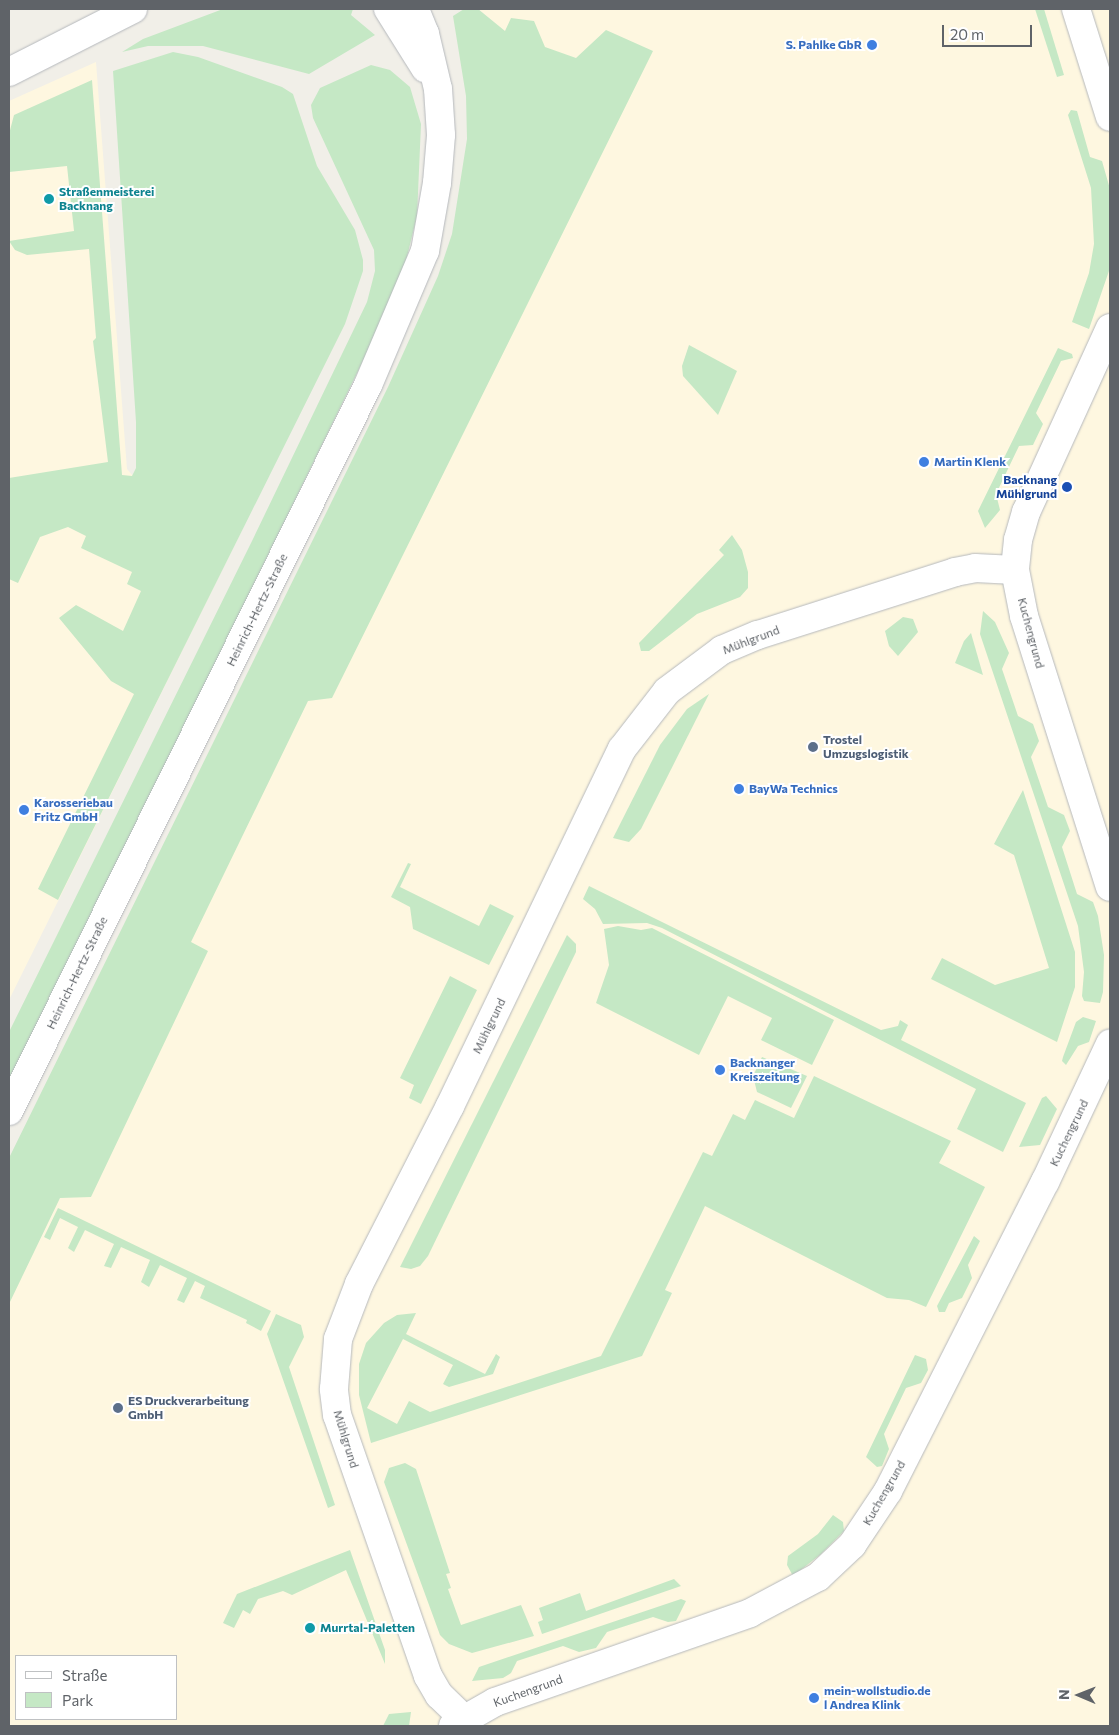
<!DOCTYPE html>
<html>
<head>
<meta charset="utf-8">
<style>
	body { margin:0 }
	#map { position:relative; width:1119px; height:1735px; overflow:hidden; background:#f1efe8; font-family:Commissioner,sans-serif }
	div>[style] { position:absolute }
	.commercial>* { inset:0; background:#fef7e0 }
	.green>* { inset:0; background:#c5e8c5 }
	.roads { filter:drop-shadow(0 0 1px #b5b8bc) drop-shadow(0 0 1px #b5b8bc) }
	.minor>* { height:28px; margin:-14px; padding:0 14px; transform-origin:14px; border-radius:14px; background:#fff }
	.tertiary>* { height:28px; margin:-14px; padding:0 14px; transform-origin:14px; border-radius:14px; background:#fff }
	.secondary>* { height:28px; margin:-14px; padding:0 14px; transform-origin:14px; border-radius:14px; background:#fff }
	.dots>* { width:14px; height:14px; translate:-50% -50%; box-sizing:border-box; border:2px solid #fff; border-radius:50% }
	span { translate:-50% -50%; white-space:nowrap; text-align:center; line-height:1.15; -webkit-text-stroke:4px #fff; paint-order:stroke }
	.shop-label { font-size:12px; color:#366cbe; font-weight:700 }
	.right { translate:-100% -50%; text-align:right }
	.left { translate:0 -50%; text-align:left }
	.culture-label { font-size:12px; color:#0d838f; font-weight:700 }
	.transit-label { font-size:12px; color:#164399; font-weight:700 }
	.street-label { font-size:12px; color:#5f6368 }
	.service-label { font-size:12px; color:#4e5e75; font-weight:700 }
	.frame { position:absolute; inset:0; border:10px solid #5f6368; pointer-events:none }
	.legend { position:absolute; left:15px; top:1655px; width:162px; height:65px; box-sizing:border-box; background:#fff; border:1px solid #bfc1c3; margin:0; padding:6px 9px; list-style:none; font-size:15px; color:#5f6368 }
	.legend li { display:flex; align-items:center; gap:10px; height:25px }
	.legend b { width:25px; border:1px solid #bfc1c3 }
	.north { position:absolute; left:1054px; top:1670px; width:50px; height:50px; -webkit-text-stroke:4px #fff; paint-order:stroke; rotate:271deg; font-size:14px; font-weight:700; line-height:20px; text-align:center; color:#5f6368 }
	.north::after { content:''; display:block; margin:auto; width:18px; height:22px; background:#5f6368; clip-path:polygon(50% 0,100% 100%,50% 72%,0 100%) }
	.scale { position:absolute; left:942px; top:25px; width:90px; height:22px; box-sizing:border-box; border:2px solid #5f6368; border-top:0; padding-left:6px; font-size:15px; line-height:18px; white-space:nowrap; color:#5f6368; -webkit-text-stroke:4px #fff; paint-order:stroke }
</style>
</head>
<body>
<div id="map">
	<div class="commercial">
		<i style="clip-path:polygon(evenodd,478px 9px,1110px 9px,1110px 1726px,9px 1726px,9px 1229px,572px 87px,478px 9px,16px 1656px,176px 1656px,176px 1719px,16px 1719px,16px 1656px)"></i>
		<i style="clip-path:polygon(96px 62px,127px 469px,133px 476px,243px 528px,9px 1000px,9px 101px)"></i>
	</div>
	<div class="green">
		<i style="clip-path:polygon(223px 9px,353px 9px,351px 15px,375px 35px,309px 74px,203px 46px,148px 46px,122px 52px,143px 39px)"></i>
		<i style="clip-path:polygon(464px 9px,478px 9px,505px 31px,511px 18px,534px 21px,545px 47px,576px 58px,606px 30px,653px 51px,332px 698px,308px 701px,191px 942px,208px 951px,91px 1197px,60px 1198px,9px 1304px,9px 1158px,388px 387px,438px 276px,452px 234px,467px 139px,466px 96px,453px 16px)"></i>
		<i style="clip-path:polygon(1035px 9px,1044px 9px,1064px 75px,1057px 77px)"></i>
		<i style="clip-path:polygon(173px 52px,198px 57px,282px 87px,293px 94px,317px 166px,355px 230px,363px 260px,363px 271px,345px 324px,58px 900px,38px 889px,134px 694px,111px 681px,59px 618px,76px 605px,123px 631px,141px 591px,127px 584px,132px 572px,81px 548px,86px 536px,68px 527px,40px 537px,18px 583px,9px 579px,9px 478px,108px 462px,93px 341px,96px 338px,89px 249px,27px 255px,15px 250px,9px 241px,74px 231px,67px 166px,9px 172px,9px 134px,14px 115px,92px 80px,122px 475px,132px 476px,136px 468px,136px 422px,113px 71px)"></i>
		<i style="clip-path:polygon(371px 65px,390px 70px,410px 87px,421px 124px,417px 216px,400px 285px,9px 1086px,9px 1032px,252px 541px,367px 302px,375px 271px,374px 250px,313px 118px,311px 105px,320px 88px)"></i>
		<i style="clip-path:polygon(1071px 110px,1077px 111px,1090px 157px,1102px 161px,1110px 189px,1110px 268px,1089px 329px,1072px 322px,1089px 273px,1094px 244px,1091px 188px,1068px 115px)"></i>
		<i style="clip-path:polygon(689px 345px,737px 371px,718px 415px,683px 376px,682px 366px)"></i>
		<i style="clip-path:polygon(1058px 348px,1072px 354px,1073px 358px,1061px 361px,1036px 413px,1043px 424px,1033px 445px,1019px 446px,996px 494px,1000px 510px,985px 528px,978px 511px)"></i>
		<i style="clip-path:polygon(732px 535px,742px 550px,748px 572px,748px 588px,740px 597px,697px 614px,649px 651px,641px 651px,639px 643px,724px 555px,719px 550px)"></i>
		<i style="clip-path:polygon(983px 611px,995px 622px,1009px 653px,1002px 669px,1018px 716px,1033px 724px,1039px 741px,1031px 757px,1048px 807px,1064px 815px,1070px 831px,1062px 847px,1077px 894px,1093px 902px,1098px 916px,1104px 955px,1103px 992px,1100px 1003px,1084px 1001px,1082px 996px,1084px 972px,1078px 926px,980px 634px)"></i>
		<i style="clip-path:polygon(903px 617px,913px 619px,918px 632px,898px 656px,889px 646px,885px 631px)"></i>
		<i style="clip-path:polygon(971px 633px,983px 675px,955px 663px,964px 641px)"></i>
		<i style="clip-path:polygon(709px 694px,641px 829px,629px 842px,613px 838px,660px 745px,687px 709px)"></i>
		<i style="clip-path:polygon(1023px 790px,1075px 952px,1075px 987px,1057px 1042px,931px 979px,942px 958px,995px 985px,1049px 968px,1014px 855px,994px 844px)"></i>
		<i style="clip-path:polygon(408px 863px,411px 864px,400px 887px,479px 926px,490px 904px,514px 916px,489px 965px,413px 929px,410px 907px,391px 897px)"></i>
		<i style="clip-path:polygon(589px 886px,881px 1030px,898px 1026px,900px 1020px,908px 1025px,901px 1040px,1026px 1103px,1003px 1152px,957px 1129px,976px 1089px,662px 928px,647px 923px,603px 924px,595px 909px,583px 899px)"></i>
		<i style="clip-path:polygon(618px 926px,641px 930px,652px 928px,834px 1020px,812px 1065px,761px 1040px,772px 1018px,728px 996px,699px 1055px,596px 1003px,609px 965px,604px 929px)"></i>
		<i style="clip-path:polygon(567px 935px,576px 944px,576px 952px,428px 1256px,420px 1266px,411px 1269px,400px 1267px)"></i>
		<i style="clip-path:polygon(450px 976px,477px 990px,421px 1104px,409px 1098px,414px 1085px,400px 1078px)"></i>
		<i style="clip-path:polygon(1083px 1017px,1096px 1021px,1089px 1042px,1078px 1046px,1066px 1065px,1062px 1061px,1063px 1057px,1076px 1022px)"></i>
		<i style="clip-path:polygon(762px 1057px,807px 1076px,791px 1108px,757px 1092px,753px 1076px)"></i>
		<i style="clip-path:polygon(814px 1076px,951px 1141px,939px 1163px,985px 1187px,926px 1307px,909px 1300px,887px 1298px,705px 1206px,665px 1290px,672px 1293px,642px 1356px,371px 1443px,359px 1395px,359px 1364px,366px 1343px,384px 1323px,397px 1315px,416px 1313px,406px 1334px,485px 1374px,496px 1354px,500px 1357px,493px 1374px,449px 1387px,443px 1384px,453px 1365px,403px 1339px,367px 1408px,397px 1424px,409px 1401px,430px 1412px,601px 1356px,703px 1152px,712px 1156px,733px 1114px,745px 1120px,755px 1100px,794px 1118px)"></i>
		<i style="clip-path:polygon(1046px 1096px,1057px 1109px,1040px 1145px,1019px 1147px,1042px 1098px)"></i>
		<i style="clip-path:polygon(58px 1208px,271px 1311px,261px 1331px,246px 1323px,247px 1320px,200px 1298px,205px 1286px,195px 1281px,184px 1303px,177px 1300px,187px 1278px,160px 1265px,149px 1287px,141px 1282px,150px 1260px,121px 1247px,111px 1268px,104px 1266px,114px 1244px,85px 1230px,74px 1252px,68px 1248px,78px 1227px,60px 1218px,50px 1240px,44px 1237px)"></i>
		<i style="clip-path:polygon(974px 1236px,980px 1241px,968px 1265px,972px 1278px,962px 1298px,949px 1303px,945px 1312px,939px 1312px,937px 1306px)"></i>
		<i style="clip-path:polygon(276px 1314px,301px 1325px,304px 1337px,289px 1367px,335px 1505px,328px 1508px,267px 1334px)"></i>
		<i style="clip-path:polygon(915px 1355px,926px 1359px,928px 1370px,921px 1383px,906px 1388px,884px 1434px,889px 1449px,882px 1466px,877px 1467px,866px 1457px)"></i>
		<i style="clip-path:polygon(405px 1463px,416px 1469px,450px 1573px,446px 1574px,451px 1588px,448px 1589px,461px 1625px,521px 1605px,534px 1636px,472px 1653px,449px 1644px,440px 1635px,384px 1482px,389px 1468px)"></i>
		<i style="clip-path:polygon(833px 1515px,843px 1522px,844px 1531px,821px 1554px,793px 1576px,787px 1565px,788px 1556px,818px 1534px)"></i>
		<i style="clip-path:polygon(350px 1550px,385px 1650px,385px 1664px,346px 1570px,292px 1595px,283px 1591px,258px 1599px,250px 1614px,243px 1610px,234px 1628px,223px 1623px,237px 1594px)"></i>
		<i style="clip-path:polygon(674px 1579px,681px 1586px,542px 1634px,538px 1622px,543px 1620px,539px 1608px,580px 1593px,586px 1611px)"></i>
		<i style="clip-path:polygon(681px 1599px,686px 1601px,676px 1621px,668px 1622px,653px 1617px,607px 1632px,596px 1648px,579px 1652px,563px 1646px,517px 1661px,511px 1673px,503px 1678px,472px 1681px,479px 1667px)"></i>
		<i style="clip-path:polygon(411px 1712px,409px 1726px,383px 1726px,389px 1714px)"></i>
	</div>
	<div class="roads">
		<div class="minor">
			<i style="left:1076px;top:9px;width:113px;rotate:72.5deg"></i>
			<i style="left:1110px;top:328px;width:202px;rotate:114.5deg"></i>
			<i style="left:1026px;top:512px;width:29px;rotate:106deg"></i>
			<i style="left:1018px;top:540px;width:30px;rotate:96deg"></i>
			<i style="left:1015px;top:570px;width:47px;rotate:78.9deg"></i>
			<i style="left:1024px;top:616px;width:284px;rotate:72.4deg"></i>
			<i style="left:463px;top:1718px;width:33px;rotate:-136deg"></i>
			<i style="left:439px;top:1695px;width:22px;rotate:-120deg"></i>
			<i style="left:428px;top:1676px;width:276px;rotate:-109.2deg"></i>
			<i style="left:337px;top:1415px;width:26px;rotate:-97deg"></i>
			<i style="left:334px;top:1389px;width:50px;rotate:-85.4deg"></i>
			<i style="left:338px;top:1339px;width:59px;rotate:-69.1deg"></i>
			<i style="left:359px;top:1284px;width:200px;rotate:-62.9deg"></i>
			<i style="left:450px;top:1106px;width:396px;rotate:-64.3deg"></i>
			<i style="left:622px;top:749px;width:73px;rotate:-52.2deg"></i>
			<i style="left:667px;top:691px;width:69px;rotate:-36.7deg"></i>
			<i style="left:722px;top:650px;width:39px;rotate:-23deg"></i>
			<i style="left:758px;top:635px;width:207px;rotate:-17.7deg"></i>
			<i style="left:955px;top:572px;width:20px;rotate:-11deg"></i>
			<i style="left:975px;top:568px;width:40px;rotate:2.9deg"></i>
			<i style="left:453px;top:1726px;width:48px;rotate:-29.7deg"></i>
			<i style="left:495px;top:1702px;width:270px;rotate:-19.2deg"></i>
			<i style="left:750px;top:1613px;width:77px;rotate:-27.9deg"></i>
			<i style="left:818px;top:1577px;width:47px;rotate:-43.3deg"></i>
			<i style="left:852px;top:1545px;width:65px;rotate:-56.3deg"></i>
			<i style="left:888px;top:1491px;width:347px;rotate:-63.1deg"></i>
			<i style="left:1045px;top:1182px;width:153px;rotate:-64.8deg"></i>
		</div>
		<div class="tertiary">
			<i style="left:9px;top:72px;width:139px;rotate:-26.9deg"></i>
		</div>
		<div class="secondary">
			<i style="left:388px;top:9px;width:70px;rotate:57.9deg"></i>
			<i style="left:9px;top:1111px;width:810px;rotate:-63.69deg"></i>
			<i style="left:368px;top:385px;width:146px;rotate:-67deg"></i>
			<i style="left:425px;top:251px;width:69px;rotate:-80deg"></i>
			<i style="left:437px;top:183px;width:48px;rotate:-85.2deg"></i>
			<i style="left:441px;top:135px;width:46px;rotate:-93.7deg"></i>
			<i style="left:438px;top:89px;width:57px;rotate:-103.3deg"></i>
			<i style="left:425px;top:34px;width:27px;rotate:-112deg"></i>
		</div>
	</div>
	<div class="dots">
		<i style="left:872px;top:45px;background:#3f7fe0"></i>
		<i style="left:49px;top:199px;background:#0f9aa8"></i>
		<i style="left:924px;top:462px;background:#3f7fe0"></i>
		<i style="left:1067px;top:487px;background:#1a4fb4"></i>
		<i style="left:813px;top:747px;background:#5c6f8a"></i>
		<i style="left:739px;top:789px;background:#3f7fe0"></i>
		<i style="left:24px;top:810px;background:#3f7fe0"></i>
		<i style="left:720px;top:1070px;background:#3f7fe0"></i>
		<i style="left:118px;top:1408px;background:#5c6f8a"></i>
		<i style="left:310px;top:1628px;background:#0f9aa8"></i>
		<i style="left:814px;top:1698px;background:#3f7fe0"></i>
	</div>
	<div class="shop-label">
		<span class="right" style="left:862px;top:45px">S. Pahlke GbR</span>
		<span class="left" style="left:934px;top:462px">Martin Klenk</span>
		<span class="left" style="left:749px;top:789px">BayWa Technics</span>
		<span class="left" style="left:34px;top:810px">Karosseriebau<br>Fritz GmbH</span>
		<span class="left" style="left:730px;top:1070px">Backnanger<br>Kreiszeitung</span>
		<span class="left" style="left:824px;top:1698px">mein-wollstudio.de<br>l Andrea Klink</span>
	</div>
	<div class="culture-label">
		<span class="left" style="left:59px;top:199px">Straßenmeisterei<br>Backnang</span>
		<span class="left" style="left:320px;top:1628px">Murrtal-Paletten</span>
	</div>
	<div class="transit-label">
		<span class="right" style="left:1057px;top:487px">Backnang<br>Mühlgrund</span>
	</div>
	<div class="street-label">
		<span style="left:257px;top:610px;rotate:-64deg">Heinrich-Hertz-Straße</span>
		<span style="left:1031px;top:633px;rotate:75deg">Kuchengrund</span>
		<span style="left:751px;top:640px;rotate:-21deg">Mühlgrund</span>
		<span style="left:77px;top:973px;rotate:-64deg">Heinrich-Hertz-Straße</span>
		<span style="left:489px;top:1026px;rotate:-64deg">Mühlgrund</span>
		<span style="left:1069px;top:1133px;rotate:-64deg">Kuchengrund</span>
		<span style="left:346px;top:1439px;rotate:73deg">Mühlgrund</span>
		<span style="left:884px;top:1493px;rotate:-60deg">Kuchengrund</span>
		<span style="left:528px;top:1691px;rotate:-20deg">Kuchengrund</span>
	</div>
	<div class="service-label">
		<span class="left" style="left:823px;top:747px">Trostel<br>Umzugslogistik</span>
		<span class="left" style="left:128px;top:1408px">ES Druckverarbeitung<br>GmbH</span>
	</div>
	<div class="frame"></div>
	<ul class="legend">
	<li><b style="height:6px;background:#fff"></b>Straße</li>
	<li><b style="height:14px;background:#c5e8c5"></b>Park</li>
	</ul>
	<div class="north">N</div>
	<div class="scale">20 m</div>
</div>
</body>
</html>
